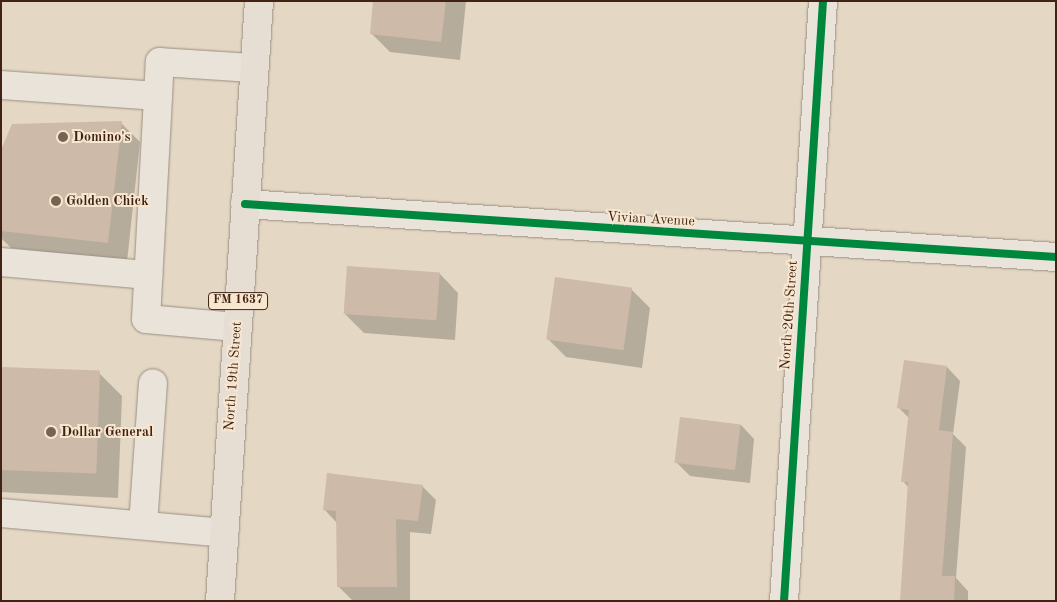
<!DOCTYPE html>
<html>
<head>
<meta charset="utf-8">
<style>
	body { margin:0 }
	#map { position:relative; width:1057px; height:602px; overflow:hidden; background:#e4d7c3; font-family:"Old Standard TT",serif }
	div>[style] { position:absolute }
	.shadow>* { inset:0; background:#0003 }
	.building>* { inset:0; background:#cdbaa9; transform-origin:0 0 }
	.roads { filter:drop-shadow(0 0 1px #9a8f82) drop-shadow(0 0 1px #9a8f82) }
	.minor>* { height:28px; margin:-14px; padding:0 14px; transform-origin:14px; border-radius:14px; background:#e9e3d9 }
	.major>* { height:28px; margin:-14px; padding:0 14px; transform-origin:14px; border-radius:14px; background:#e6ded2 }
	.cycleway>* { height:8px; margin:-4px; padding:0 4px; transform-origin:4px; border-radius:4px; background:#00873e }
	.dots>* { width:14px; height:14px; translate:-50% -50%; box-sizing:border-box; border:2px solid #f7e7d0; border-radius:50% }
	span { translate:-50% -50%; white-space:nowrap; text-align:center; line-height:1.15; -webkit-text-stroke:4px #f7e7d0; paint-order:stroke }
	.shield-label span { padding:1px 4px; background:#f7e7d0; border:1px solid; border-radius:4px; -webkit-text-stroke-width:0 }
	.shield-label { font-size:12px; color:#412316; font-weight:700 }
	.poi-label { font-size:14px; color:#412316; font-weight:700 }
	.left { translate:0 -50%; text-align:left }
	.street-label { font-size:14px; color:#412316 }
	.frame { position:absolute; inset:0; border:2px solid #412316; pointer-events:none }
</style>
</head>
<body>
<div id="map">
	<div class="shadow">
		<i style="clip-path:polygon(375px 1px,466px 1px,460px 60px,390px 52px,371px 33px)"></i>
		<i style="clip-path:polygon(121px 123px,140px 142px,127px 262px,11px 248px,1px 238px,1px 153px)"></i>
		<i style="clip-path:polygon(439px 273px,458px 293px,455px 340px,364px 333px,345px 314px)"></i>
		<i style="clip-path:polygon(631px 289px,650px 308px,642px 368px,566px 357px,547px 338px)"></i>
		<i style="clip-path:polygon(947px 367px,960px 381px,953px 434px,966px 447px,956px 578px,968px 591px,968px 601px,901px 601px,909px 488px,903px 481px,909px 418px,899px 408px)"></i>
		<i style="clip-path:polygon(1px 368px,99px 373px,122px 396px,118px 498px,1px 492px)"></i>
		<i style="clip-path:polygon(741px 425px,754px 439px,750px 483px,690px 476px,676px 462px)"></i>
		<i style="clip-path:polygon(422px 486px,436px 500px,431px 534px,410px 532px,410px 600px,352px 600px,338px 586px,337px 523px,324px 509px)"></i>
	</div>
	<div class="building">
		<i style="clip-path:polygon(373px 1px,446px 1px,441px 42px,370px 34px)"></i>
		<i style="clip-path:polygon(122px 121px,108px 243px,1px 231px,1px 150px,12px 124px)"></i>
		<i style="left:347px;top:266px;width:93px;height:48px;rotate:4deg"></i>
		<i style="left:555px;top:277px;width:78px;height:63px;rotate:8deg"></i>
		<i style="clip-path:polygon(904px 360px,947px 366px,939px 430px,953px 432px,942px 576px,955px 576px,954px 601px,900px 601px,908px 482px,901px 482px,909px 410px,897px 408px)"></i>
		<i style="left:1px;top:367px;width:99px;height:103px;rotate:2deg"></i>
		<i style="left:680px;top:417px;width:61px;height:46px;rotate:7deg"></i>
		<i style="clip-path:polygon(327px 473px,423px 485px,418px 521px,396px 519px,397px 587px,337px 587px,336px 511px,323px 510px)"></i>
	</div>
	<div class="roads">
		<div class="minor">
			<i style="left:1px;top:85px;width:157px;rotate:4deg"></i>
			<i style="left:245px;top:204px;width:813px;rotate:3.74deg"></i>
			<i style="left:1px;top:262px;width:148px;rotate:5.1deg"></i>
			<i style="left:236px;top:327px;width:90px;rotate:-174.9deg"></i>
			<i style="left:146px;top:319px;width:223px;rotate:-86.9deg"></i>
			<i style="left:158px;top:96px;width:34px;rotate:-87deg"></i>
			<i style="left:160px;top:62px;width:94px;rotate:3.7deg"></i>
			<i style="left:1px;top:513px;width:224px;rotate:5.1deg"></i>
			<i style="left:143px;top:525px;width:142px;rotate:-86deg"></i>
			<i style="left:784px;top:601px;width:601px;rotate:-86.28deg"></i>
		</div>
		<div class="major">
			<i style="left:220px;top:601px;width:601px;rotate:-86.28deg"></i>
		</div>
	</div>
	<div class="cycleway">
		<i style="left:245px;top:204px;width:813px;rotate:3.74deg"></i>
		<i style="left:784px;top:601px;width:601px;rotate:-86.28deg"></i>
	</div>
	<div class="dots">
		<i style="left:63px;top:137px;background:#7a6253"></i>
		<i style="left:56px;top:201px;background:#7a6253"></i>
		<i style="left:51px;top:432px;background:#7a6253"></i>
	</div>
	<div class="shield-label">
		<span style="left:238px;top:301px">FM 1637</span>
	</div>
	<div class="poi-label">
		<span class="left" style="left:73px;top:137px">Domino's</span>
		<span class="left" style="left:66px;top:201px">Golden Chick</span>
		<span class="left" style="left:61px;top:432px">Dollar General</span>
	</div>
	<div class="street-label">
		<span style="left:651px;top:219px;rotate:3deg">Vivian Avenue</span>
		<span style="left:789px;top:315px;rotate:-86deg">North 20th Street</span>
		<span style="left:233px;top:376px;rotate:-86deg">North 19th Street</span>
	</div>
	<div class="frame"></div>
</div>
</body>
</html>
